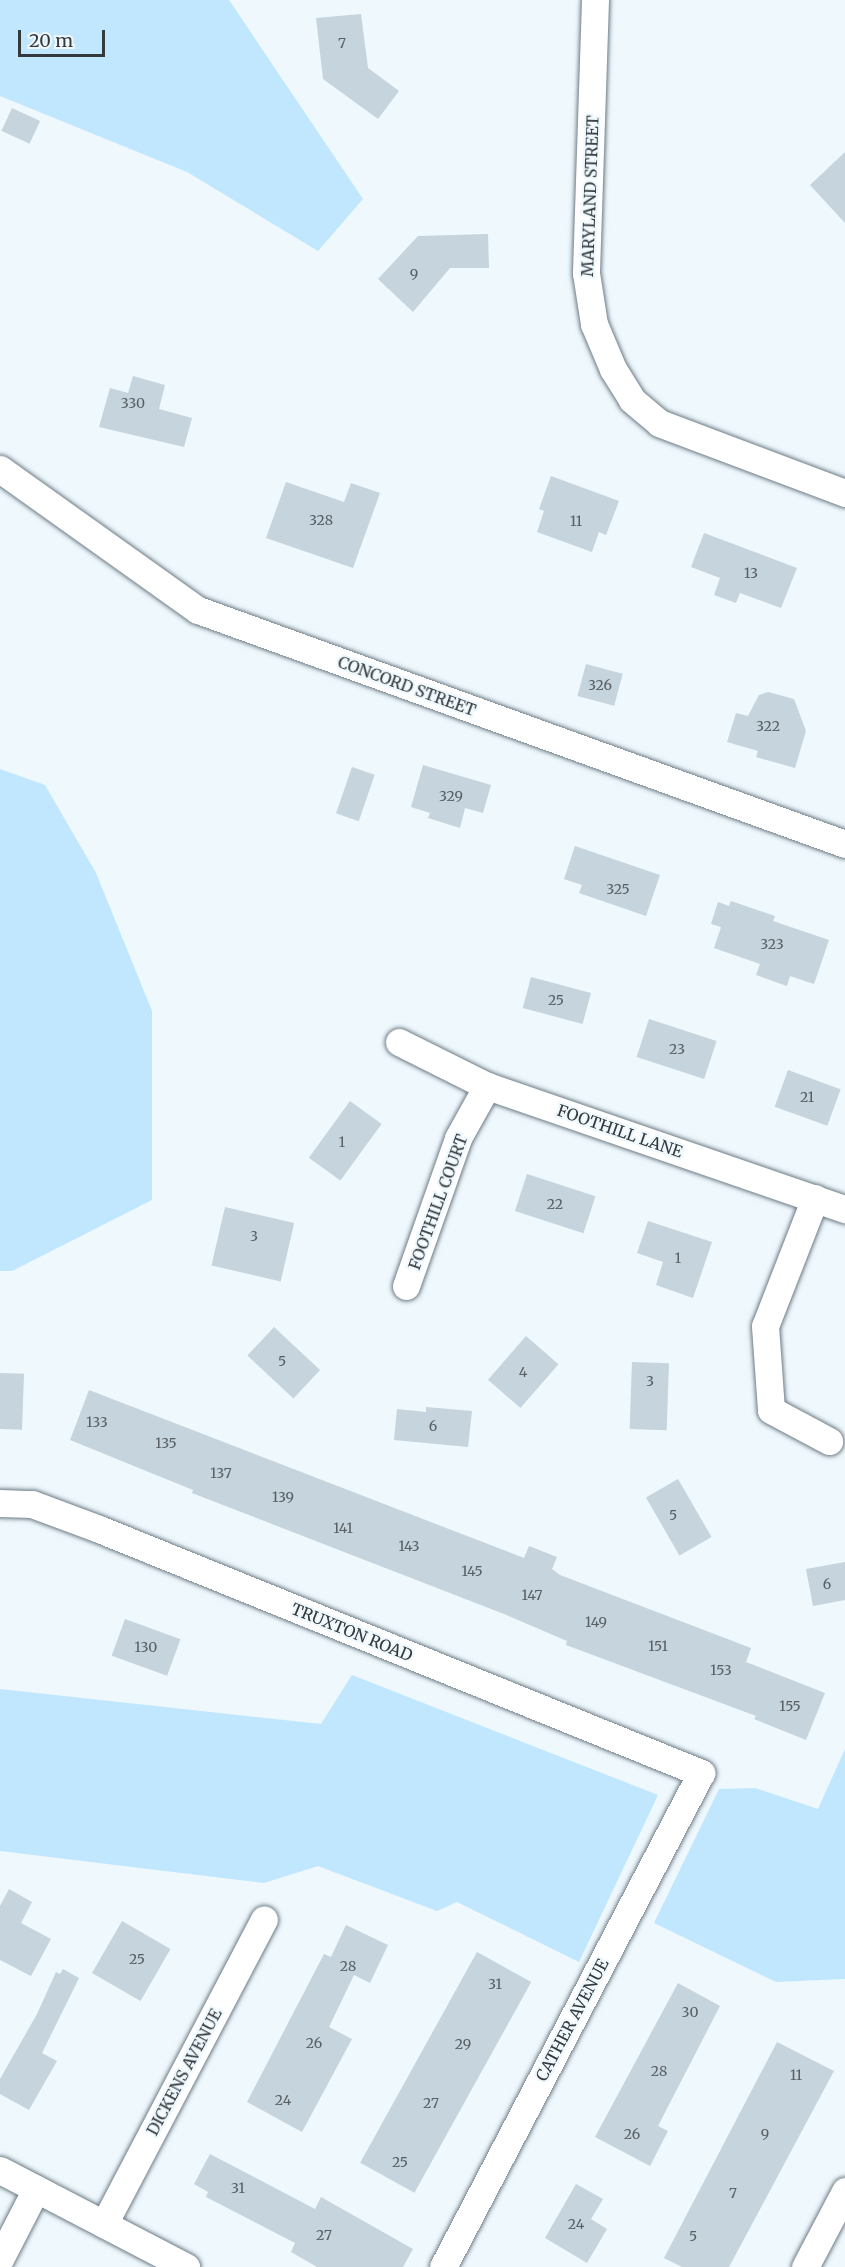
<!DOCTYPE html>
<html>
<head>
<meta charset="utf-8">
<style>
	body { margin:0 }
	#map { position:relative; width:845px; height:2267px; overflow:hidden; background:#eef8fd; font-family:Merriweather,serif }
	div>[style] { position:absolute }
	.green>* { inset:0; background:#c0e7fd }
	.building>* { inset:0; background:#c5d4dd; transform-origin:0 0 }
	.roads { filter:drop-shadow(0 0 2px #6e7c85) drop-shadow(0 0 2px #6e7c85) }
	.minor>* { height:27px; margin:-13.5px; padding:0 13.5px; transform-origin:13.5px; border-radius:13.5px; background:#fff }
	span { translate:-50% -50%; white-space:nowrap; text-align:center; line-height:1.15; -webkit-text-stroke:4.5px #eef8fd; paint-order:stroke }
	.number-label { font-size:14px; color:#586064 }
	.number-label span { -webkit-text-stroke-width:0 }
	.street-label { font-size:16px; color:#33393c }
	.scale { position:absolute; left:18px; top:30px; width:87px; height:27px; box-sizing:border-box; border:3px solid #33393c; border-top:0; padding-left:8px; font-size:18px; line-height:21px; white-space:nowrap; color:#33393c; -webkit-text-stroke:4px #eef8fd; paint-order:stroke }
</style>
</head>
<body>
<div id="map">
	<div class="green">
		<i style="clip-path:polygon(0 0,229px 0,363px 199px,318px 251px,187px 172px,0 96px)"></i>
		<i style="clip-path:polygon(0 769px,45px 785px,96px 873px,152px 1011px,152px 1200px,12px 1271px,0 1271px)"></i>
		<i style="clip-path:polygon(352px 1675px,658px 1795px,579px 1962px,457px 1902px,437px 1911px,318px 1866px,264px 1883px,0 1851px,0 1689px,321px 1724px)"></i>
		<i style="clip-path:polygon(845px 1749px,845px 1979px,776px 1982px,654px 1923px,719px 1789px,755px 1788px,818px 1809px)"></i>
	</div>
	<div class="building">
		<i style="clip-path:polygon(361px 14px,368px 68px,399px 91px,378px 119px,323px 79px,316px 18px)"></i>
		<i style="left:12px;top:108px;width:31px;height:25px;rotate:25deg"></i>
		<i style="clip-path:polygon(845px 152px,845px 223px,810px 185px)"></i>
		<i style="clip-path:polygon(488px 234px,489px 268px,450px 268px,413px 312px,378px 279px,418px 236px)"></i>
		<i style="clip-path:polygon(133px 376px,165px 385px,159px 409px,192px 418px,184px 447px,99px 427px,110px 388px,128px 393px)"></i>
		<i style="clip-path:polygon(551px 476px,619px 501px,606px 535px,599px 532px,592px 552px,537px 532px,544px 511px,539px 509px)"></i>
		<i style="clip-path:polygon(286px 482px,344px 502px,351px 483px,380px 493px,353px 568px,266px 538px)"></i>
		<i style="clip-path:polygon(704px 533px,797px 568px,781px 608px,740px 593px,736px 603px,714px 595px,720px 578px,691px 567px)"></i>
		<i style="left:586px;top:664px;width:38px;height:33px;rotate:15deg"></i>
		<i style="clip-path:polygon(768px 692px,794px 699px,806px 731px,795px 768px,756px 757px,758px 751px,727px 742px,736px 713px,748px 716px,759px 695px)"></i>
		<i style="clip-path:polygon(423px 765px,491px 785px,483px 813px,465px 808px,460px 828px,428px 818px,430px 813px,411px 807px)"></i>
		<i style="left:352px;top:767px;width:24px;height:49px;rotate:19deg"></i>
		<i style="clip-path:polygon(575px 846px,660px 875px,646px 916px,579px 893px,582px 885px,564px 879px)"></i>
		<i style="clip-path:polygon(731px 901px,775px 916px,773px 921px,829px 940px,814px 984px,790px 976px,787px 986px,756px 975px,760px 964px,714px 948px,721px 927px,711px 924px,718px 902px,729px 906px)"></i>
		<i style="left:531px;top:977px;width:62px;height:32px;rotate:15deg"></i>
		<i style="left:649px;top:1019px;width:71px;height:40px;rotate:18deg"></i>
		<i style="left:788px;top:1070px;width:56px;height:39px;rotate:20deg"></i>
		<i style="left:350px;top:1101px;width:39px;height:70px;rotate:36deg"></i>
		<i style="left:527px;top:1174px;width:72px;height:39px;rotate:18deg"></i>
		<i style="left:225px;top:1207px;width:71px;height:60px;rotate:13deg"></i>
		<i style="clip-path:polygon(648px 1221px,712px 1242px,693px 1298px,656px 1285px,663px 1262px,637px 1253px)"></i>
		<i style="left:274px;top:1327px;width:63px;height:39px;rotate:43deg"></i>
		<i style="left:526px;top:1336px;width:43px;height:58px;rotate:41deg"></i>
		<i style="left:632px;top:1362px;width:37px;height:67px;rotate:2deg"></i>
		<i style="left:0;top:1373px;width:24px;height:56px;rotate:2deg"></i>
		<i style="clip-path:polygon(89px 1390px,524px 1558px,529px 1546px,557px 1557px,552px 1569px,560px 1575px,751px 1648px,746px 1662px,825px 1693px,806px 1740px,754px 1719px,756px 1716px,566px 1645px,567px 1641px,504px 1614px,192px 1493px,193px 1490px,70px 1440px)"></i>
		<i style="clip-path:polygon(426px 1407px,472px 1411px,468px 1447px,394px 1440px,397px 1409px,426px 1412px)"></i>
		<i style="left:678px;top:1479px;width:67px;height:37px;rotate:60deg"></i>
		<i style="clip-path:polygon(845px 1562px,845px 1600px,813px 1606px,806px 1569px)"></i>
		<i style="left:125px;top:1619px;width:59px;height:39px;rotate:20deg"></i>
		<i style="clip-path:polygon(9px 1889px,32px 1902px,21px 1923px,51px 1939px,31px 1976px,0 1960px,0 1906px)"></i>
		<i style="left:122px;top:1921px;width:56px;height:60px;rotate:30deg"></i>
		<i style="clip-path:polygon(346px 1925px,388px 1945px,370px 1983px,354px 1975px,329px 2027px,352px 2039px,302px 2132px,247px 2102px,324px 1954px,331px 1957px)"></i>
		<i style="left:477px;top:1952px;width:62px;height:241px;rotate:29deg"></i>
		<i style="clip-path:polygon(63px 1969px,79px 1978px,42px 2053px,57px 2061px,29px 2110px,0 2094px,0 2079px,37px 2014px,56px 1972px,60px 1974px)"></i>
		<i style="clip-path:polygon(678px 1983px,720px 2006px,658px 2126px,668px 2131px,650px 2166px,595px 2137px)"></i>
		<i style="clip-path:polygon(777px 2042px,834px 2071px,729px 2267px,682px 2267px,664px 2258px)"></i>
		<i style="clip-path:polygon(210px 2154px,315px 2209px,321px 2197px,413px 2249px,403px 2267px,317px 2267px,291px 2252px,295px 2243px,206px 2197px,208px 2192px,194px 2184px)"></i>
		<i style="clip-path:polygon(576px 2184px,603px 2199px,591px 2219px,607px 2229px,587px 2263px,545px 2238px)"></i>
	</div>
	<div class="roads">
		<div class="minor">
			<i style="left:595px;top:0;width:273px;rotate:91.9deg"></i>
			<i style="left:586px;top:273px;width:52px;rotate:81.1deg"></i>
			<i style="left:594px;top:324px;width:49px;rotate:67.1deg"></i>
			<i style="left:613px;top:369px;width:36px;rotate:58deg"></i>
			<i style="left:632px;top:400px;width:35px;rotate:40deg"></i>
			<i style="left:659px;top:423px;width:199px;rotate:20.6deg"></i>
			<i style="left:0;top:469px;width:243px;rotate:35.5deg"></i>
			<i style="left:198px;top:610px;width:688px;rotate:19.88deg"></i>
			<i style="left:399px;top:1042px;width:98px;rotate:26.6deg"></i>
			<i style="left:487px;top:1086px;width:379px;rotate:19deg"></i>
			<i style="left:815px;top:1198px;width:137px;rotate:111.3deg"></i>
			<i style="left:765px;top:1326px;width:84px;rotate:85.9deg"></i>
			<i style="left:771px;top:1410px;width:66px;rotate:28.1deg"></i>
			<i style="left:406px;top:1286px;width:157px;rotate:-70.6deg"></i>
			<i style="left:458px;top:1138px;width:60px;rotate:-60.9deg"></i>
			<i style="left:0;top:1503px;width:32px;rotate:2deg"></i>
			<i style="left:32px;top:1504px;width:72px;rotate:20.5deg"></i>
			<i style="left:99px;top:1529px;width:650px;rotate:22.06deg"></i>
			<i style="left:701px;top:1773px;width:557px;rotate:117.58deg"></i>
			<i style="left:0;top:2170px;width:210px;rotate:27.5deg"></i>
			<i style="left:104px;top:2224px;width:344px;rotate:-62.3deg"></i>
			<i style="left:0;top:2259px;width:79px;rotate:-62.8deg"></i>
			<i style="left:805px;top:2267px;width:86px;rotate:-62.2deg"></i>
		</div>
	</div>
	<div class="number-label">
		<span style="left:342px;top:43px">7</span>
		<span style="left:414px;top:274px">9</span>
		<span style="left:133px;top:403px">330</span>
		<span style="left:321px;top:520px">328</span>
		<span style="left:576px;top:521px">11</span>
		<span style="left:751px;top:573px">13</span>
		<span style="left:600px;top:685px">326</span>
		<span style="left:768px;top:726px">322</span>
		<span style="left:451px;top:796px">329</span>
		<span style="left:618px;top:889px">325</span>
		<span style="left:772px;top:944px">323</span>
		<span style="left:556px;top:1000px">25</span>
		<span style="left:677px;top:1049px">23</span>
		<span style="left:807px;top:1097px">21</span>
		<span style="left:342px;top:1142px">1</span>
		<span style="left:555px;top:1204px">22</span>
		<span style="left:254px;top:1236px">3</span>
		<span style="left:678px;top:1258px">1</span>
		<span style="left:282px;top:1361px">5</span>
		<span style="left:523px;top:1372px">4</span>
		<span style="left:650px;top:1381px">3</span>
		<span style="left:97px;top:1422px">133</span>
		<span style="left:433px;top:1426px">6</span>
		<span style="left:166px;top:1443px">135</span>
		<span style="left:221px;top:1473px">137</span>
		<span style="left:283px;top:1497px">139</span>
		<span style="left:673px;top:1515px">5</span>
		<span style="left:343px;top:1528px">141</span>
		<span style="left:409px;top:1546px">143</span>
		<span style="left:472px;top:1571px">145</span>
		<span style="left:827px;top:1584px">6</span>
		<span style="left:532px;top:1595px">147</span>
		<span style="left:596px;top:1622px">149</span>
		<span style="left:658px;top:1646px">151</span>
		<span style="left:146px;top:1647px">130</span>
		<span style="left:721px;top:1670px">153</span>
		<span style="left:790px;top:1706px">155</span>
		<span style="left:137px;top:1959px">25</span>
		<span style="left:348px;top:1966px">28</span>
		<span style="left:495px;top:1984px">31</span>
		<span style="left:690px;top:2012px">30</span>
		<span style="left:314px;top:2043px">26</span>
		<span style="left:463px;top:2044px">29</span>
		<span style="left:659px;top:2071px">28</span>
		<span style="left:796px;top:2075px">11</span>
		<span style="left:283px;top:2100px">24</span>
		<span style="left:431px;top:2103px">27</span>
		<span style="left:632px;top:2134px">26</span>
		<span style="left:765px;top:2134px">9</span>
		<span style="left:400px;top:2162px">25</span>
		<span style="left:238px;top:2188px">31</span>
		<span style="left:733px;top:2193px">7</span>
		<span style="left:576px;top:2224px">24</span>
		<span style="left:324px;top:2235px">27</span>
		<span style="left:693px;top:2236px">5</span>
	</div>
	<div class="street-label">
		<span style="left:590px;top:196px;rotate:-88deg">MARYLAND STREET</span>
		<span style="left:407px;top:686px;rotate:20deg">CONCORD STREET</span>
		<span style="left:620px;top:1131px;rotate:19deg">FOOTHILL LANE</span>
		<span style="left:438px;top:1202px;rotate:-70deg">FOOTHILL COURT</span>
		<span style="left:352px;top:1632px;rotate:22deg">TRUXTON ROAD</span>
		<span style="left:572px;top:2020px;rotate:-62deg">CATHER AVENUE</span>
		<span style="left:184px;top:2072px;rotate:-62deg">DICKENS AVENUE</span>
	</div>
	<div class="scale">20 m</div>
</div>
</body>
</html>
